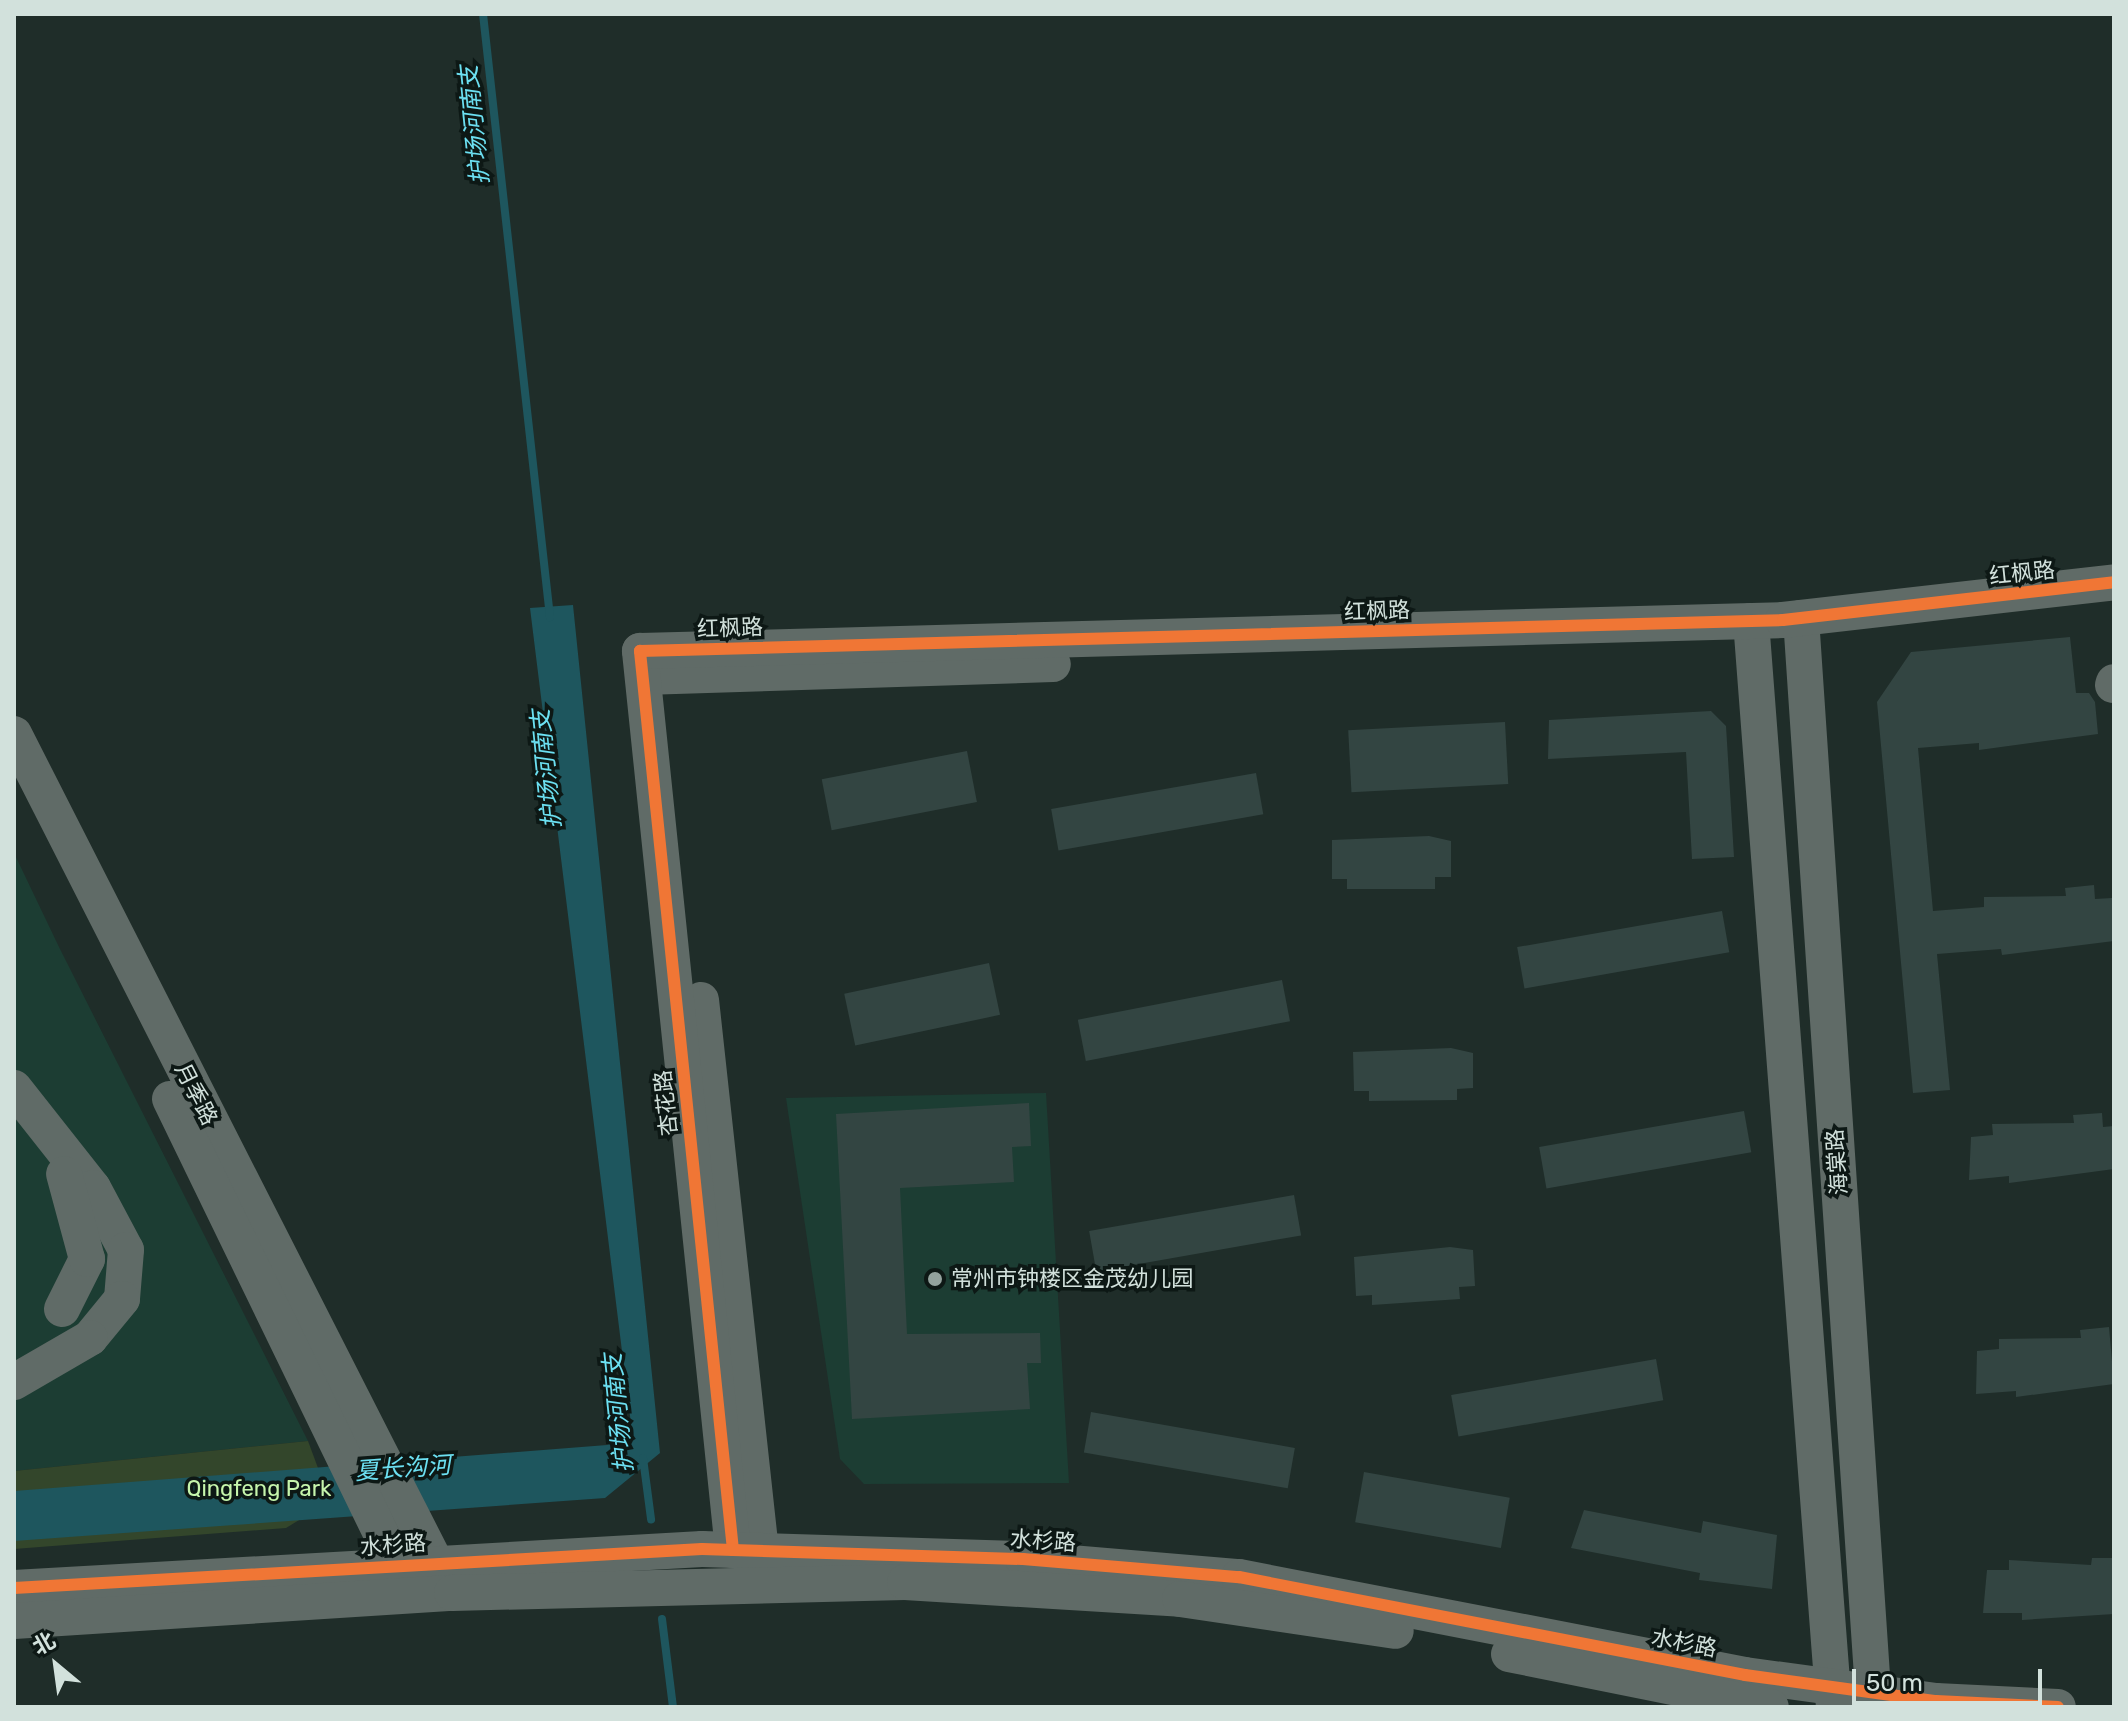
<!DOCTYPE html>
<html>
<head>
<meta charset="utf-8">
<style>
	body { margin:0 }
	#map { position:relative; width:2128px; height:1721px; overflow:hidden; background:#1f2d29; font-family:Rubik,"Noto Sans SC",sans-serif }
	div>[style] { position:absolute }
	.built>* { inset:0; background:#1c3d33 }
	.green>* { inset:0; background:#33462b }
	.water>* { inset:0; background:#1e565e }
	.stream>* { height:8px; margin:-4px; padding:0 4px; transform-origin:4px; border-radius:4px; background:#1e565e }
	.building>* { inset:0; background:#334542; transform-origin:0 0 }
	.minor>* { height:36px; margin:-18px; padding:0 18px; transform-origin:18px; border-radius:18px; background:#606b67 }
	.cycleway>* { height:12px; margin:-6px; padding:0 6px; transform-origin:6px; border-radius:6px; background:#f07635 }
	.dots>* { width:22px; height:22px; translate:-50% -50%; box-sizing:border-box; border:4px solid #0d1815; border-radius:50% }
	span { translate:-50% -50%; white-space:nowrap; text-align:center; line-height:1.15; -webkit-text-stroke:7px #0d1815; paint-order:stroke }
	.street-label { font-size:22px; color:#d2e1dc }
	.poi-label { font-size:22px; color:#d2e1dc }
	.left { translate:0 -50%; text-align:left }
	.park-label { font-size:22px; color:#c6f5ac }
	.water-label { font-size:24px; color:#6ce0f2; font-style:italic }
	.frame { position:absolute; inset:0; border:16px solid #d2e1dc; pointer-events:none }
	.north { position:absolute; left:16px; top:1625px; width:80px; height:80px; -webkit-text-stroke:6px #0d1815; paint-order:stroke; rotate:331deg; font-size:22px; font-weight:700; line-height:32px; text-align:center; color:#d2e1dc }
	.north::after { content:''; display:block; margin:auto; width:28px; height:36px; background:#d2e1dc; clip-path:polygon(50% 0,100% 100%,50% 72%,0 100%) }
	.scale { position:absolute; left:1852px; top:1669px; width:190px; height:36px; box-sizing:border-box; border:4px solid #d2e1dc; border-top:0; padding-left:10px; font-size:24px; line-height:28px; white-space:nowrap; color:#d2e1dc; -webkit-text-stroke:6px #0d1815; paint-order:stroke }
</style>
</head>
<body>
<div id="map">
	<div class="built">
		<i style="clip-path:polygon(14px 853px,59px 947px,308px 1441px,14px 1471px)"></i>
		<i style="clip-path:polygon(1046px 1093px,1069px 1483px,864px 1484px,840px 1459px,786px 1098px)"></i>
	</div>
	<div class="green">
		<i style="clip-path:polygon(308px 1441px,318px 1468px,309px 1514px,286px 1528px,14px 1549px,14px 1471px)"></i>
	</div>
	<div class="water">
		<i style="clip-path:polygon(573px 605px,660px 1453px,605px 1498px,14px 1541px,14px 1491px,607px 1445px,632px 1432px,530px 608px)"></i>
	</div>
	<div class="stream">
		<i style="left:483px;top:14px;width:607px;rotate:83.66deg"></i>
		<i style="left:643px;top:1458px;width:62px;rotate:82.5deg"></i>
		<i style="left:662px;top:1619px;width:89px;rotate:82.9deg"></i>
	</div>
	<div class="building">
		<i style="clip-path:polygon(2070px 637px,2076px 693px,2089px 693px,2095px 702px,2098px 734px,1979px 750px,1979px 743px,1918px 748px,1933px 911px,1984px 907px,1984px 897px,2066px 896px,2065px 888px,2094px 885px,2095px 899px,2112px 898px,2114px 941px,2002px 955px,2001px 949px,1937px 954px,1950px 1090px,1913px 1093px,1877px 702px,1911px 652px)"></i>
		<i style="clip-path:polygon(1711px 711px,1726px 726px,1734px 857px,1692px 859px,1686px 752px,1548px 759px,1549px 720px)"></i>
		<i style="left:1505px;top:722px;width:62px;height:157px;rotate:87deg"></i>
		<i style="left:967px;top:751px;width:52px;height:148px;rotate:79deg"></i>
		<i style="left:1256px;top:773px;width:42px;height:208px;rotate:80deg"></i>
		<i style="clip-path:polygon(1429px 836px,1451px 841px,1451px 877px,1435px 877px,1435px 889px,1347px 889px,1347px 879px,1332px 879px,1332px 840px)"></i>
		<i style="left:1722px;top:911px;width:42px;height:208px;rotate:80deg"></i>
		<i style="left:989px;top:963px;width:53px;height:148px;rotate:78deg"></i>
		<i style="left:1282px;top:980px;width:42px;height:208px;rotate:79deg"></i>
		<i style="clip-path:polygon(1451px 1048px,1473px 1053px,1473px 1088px,1457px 1089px,1457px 1100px,1369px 1101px,1369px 1091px,1354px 1091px,1353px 1052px)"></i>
		<i style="clip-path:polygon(1029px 1103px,1031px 1146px,1012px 1147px,1014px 1182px,900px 1188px,907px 1334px,1040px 1333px,1041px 1363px,1027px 1363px,1030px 1409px,852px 1419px,836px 1114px)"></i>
		<i style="left:1744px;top:1111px;width:42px;height:208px;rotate:80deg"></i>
		<i style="clip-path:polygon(2102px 1113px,2103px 1127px,2114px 1126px,2114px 1169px,2009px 1183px,2009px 1176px,1969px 1180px,1971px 1137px,1993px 1135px,1992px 1124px,2074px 1123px,2073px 1115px)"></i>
		<i style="left:1294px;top:1195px;width:41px;height:208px;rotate:80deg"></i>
		<i style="clip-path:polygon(1450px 1247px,1473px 1250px,1475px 1286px,1459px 1287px,1460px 1299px,1372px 1305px,1372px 1295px,1356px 1296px,1354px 1257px)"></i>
		<i style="clip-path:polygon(2109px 1327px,2114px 1384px,2016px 1397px,2016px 1391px,1976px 1394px,1977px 1351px,1999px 1349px,1999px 1339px,2081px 1338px,2080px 1330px)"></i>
		<i style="left:1656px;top:1359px;width:42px;height:208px;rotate:80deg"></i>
		<i style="left:1091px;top:1412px;width:207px;height:41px;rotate:10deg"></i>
		<i style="left:1364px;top:1472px;width:148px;height:51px;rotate:10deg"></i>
		<i style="clip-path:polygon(1584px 1510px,1701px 1533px,1703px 1521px,1777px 1535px,1772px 1589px,1699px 1580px,1700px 1573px,1571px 1548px)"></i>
		<i style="clip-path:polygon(2092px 1558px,2114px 1558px,2114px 1614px,2022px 1620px,2022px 1613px,1983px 1613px,1987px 1570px,2009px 1570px,2009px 1560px,2091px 1565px)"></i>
	</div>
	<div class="minor">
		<i style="left:1801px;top:618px;width:1091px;rotate:86.16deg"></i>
		<i style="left:1751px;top:621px;width:1089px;rotate:85.63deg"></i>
		<i style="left:643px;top:677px;width:410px;rotate:-1.8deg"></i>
		<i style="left:2113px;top:685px;width:3px;rotate:-72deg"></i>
		<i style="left:14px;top:734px;width:950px;rotate:63.03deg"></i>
		<i style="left:701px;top:1000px;width:554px;rotate:83.79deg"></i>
		<i style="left:14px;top:1088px;width:127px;rotate:51.7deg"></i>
		<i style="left:93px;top:1188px;width:70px;rotate:62deg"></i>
		<i style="left:126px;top:1250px;width:49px;rotate:94.7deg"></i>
		<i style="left:122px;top:1299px;width:50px;rotate:129.4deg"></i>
		<i style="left:90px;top:1338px;width:88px;rotate:149.9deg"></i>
		<i style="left:170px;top:1099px;width:540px;rotate:64.1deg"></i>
		<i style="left:62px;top:1309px;width:56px;rotate:-63.4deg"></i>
		<i style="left:87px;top:1259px;width:88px;rotate:-105.1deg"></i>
		<i style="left:733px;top:1550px;width:904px;rotate:-95.91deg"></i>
		<i style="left:640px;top:651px;width:1143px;rotate:-1.55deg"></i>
		<i style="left:1783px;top:620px;width:333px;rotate:-6.5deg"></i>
		<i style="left:14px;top:1588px;width:689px;rotate:-3.24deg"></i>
		<i style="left:702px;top:1549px;width:321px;rotate:1.8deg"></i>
		<i style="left:1023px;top:1559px;width:217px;rotate:4.8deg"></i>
		<i style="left:1239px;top:1577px;width:515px;rotate:10.96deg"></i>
		<i style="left:1745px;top:1675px;width:193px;rotate:7.8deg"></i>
		<i style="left:1936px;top:1701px;width:122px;rotate:2.8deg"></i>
		<i style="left:14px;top:1621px;width:439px;rotate:-3.7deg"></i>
		<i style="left:452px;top:1593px;width:453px;rotate:-1.4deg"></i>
		<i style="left:905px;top:1582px;width:276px;rotate:3.5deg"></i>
		<i style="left:1180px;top:1599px;width:218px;rotate:8.4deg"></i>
		<i style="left:1509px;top:1654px;width:267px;rotate:11.4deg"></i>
	</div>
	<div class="cycleway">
		<i style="left:733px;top:1550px;width:904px;rotate:-95.91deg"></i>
		<i style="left:640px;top:651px;width:1143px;rotate:-1.55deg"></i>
		<i style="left:1783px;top:620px;width:333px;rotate:-6.5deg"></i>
		<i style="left:14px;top:1588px;width:689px;rotate:-3.24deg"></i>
		<i style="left:702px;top:1549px;width:321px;rotate:1.8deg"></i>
		<i style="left:1023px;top:1559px;width:217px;rotate:4.8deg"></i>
		<i style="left:1239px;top:1577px;width:515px;rotate:10.96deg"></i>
		<i style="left:1745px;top:1675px;width:193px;rotate:7.8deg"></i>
		<i style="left:1936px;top:1701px;width:122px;rotate:2.8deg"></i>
	</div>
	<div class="dots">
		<i style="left:935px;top:1279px;background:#93a29d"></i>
	</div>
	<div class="street-label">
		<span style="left:2022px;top:573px;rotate:-6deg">红枫路</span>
		<span style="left:1377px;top:611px;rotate:-2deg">红枫路</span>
		<span style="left:730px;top:628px;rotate:-2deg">红枫路</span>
		<span style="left:196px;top:1094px;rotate:63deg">月季路</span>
		<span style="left:666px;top:1103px;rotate:-96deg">杏花路</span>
		<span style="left:1837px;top:1162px;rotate:-94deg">海棠路</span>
		<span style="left:1043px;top:1541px;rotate:4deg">水杉路</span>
		<span style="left:393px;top:1545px;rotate:-4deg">水杉路</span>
		<span style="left:1684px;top:1643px;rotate:11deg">水杉路</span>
	</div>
	<div class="poi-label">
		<span class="left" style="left:951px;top:1279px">常州市钟楼区金茂幼儿园</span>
	</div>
	<div class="park-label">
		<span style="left:259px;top:1489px">Qingfeng Park</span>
	</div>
	<div class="water-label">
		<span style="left:475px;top:125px;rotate:-96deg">护场河南支</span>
		<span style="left:547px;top:769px;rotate:-96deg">护场河南支</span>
		<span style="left:619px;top:1413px;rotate:-96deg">护场河南支</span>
		<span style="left:403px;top:1469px;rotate:-4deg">夏长沟河</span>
	</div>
	<div class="frame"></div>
	<div class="north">北</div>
	<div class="scale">50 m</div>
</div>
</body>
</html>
